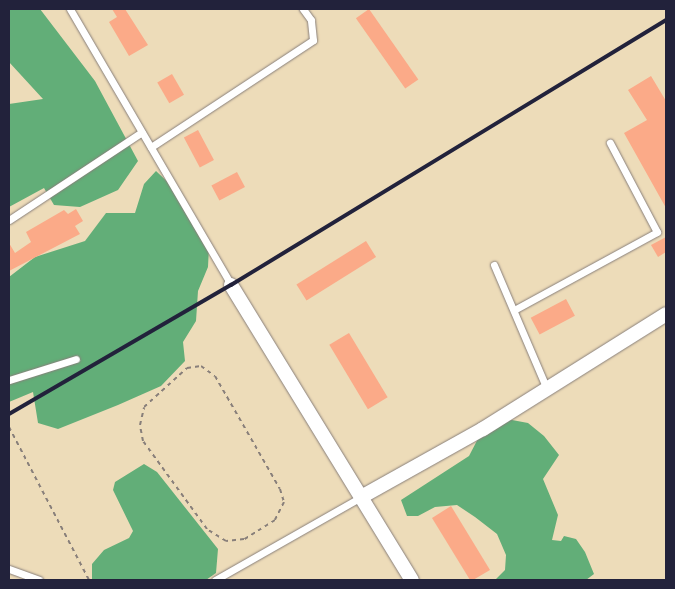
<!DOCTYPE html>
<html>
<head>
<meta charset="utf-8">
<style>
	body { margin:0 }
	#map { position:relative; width:675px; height:589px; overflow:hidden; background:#eddcb9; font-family:Caveat,sans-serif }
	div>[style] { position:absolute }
	.forest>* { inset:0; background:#62ae78 }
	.building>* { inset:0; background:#fbaa88; transform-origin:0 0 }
	.path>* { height:2px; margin-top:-1px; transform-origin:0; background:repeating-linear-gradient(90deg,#887f7a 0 4px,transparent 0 8px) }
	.roads { filter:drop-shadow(0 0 1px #887f7a) drop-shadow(0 0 1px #887f7a) }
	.service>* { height:7px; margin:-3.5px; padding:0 3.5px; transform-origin:3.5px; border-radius:3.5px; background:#fff }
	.minor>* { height:14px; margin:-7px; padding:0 7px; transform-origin:7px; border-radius:7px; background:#fff }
	.rail>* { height:4px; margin:-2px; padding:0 2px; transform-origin:2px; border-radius:2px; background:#22223b }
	span { translate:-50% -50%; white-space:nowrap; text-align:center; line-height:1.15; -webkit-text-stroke:4px #f6f6f2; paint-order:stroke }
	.frame { position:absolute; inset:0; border:10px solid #22223b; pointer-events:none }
</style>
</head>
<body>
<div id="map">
	<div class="forest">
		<i style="clip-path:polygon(9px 9px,40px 9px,95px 81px,138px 161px,118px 190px,80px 207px,54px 205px,44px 188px,9px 207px,9px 104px,43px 99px,9px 62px)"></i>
		<i style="clip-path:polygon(156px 171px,174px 188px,209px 247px,208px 267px,198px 291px,196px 321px,183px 342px,185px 361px,161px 386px,118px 405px,58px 429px,38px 423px,33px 392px,9px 402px,9px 277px,35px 257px,85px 241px,106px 213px,135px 213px,144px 184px)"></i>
		<i style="clip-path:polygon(501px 418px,528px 423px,544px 436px,559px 455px,543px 479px,558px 515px,552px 540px,561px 541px,564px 536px,576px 539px,585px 552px,594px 574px,586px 580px,495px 580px,505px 570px,506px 555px,497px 534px,475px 517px,457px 505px,435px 507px,418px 516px,407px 516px,401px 500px,469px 456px,483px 429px)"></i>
		<i style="clip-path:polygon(144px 464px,157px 472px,218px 549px,216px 573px,206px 580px,92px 580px,92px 564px,104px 550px,129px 538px,133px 531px,113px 490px,115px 482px)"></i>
	</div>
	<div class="building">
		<i style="clip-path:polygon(112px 9px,125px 9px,148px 45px,129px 56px,109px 22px,117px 17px)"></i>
		<i style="left:369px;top:9px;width:86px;height:16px;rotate:55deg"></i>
		<i style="left:172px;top:74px;width:24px;height:17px;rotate:60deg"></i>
		<i style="clip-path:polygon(651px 76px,666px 101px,666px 208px,624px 133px,647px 120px,628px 90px)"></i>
		<i style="left:198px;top:130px;width:34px;height:16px;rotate:62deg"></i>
		<i style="left:237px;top:172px;width:17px;height:29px;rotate:62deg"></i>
		<i style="clip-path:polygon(76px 209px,83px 221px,75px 226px,80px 234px,9px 271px,9px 243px,15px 253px,31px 242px,26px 232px,64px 210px,68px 214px)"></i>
		<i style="clip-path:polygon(666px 237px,666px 252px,658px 257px,651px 245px)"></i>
		<i style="left:366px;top:241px;width:19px;height:82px;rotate:58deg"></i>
		<i style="left:566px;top:299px;width:19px;height:40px;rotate:62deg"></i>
		<i style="left:349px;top:333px;width:75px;height:23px;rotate:59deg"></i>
		<i style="clip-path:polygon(451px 506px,490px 570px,473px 580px,470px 580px,432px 518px)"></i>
	</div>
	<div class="path">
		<i style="left:201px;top:366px;width:17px;rotate:36deg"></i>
		<i style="left:215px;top:376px;width:130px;rotate:60.1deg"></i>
		<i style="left:280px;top:489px;width:14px;rotate:73deg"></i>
		<i style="left:284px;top:502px;width:20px;rotate:117deg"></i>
		<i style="left:275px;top:520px;width:36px;rotate:148deg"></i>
		<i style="left:244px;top:539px;width:18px;rotate:174deg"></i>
		<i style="left:226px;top:541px;width:22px;rotate:-148deg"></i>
		<i style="left:207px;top:529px;width:109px;rotate:-126deg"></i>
		<i style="left:143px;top:441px;width:16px;rotate:-101deg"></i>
		<i style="left:140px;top:425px;width:18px;rotate:-77deg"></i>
		<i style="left:144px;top:407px;width:58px;rotate:-42.2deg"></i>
		<i style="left:187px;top:368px;width:14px;rotate:-8deg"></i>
		<i style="left:9px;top:427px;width:173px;rotate:62.4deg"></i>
	</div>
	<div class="roads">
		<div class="service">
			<i style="left:70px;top:9px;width:320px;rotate:59.7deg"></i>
			<i style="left:151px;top:147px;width:194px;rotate:-33.4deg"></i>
			<i style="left:313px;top:40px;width:20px;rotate:-96deg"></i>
			<i style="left:311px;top:20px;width:14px;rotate:-126deg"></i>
			<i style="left:9px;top:220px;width:159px;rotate:-33.5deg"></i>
			<i style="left:494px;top:265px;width:135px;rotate:66.9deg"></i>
			<i style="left:514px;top:310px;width:163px;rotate:-28.6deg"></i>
			<i style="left:657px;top:232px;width:101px;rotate:-117.8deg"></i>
			<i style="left:9px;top:380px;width:70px;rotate:-17.4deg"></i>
			<i style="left:9px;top:569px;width:32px;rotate:20deg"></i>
			<i style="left:215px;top:580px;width:170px;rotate:-29.6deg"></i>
		</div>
		<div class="minor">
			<i style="left:231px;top:285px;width:346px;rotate:58.5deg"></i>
			<i style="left:363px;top:496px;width:137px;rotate:-29.2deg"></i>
			<i style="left:483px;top:429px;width:216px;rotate:-32.1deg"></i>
		</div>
	</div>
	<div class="rail">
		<i style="left:9px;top:414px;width:257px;rotate:-30.2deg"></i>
		<i style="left:231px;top:285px;width:509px;rotate:-31.35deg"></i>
	</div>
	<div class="frame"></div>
</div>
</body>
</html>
